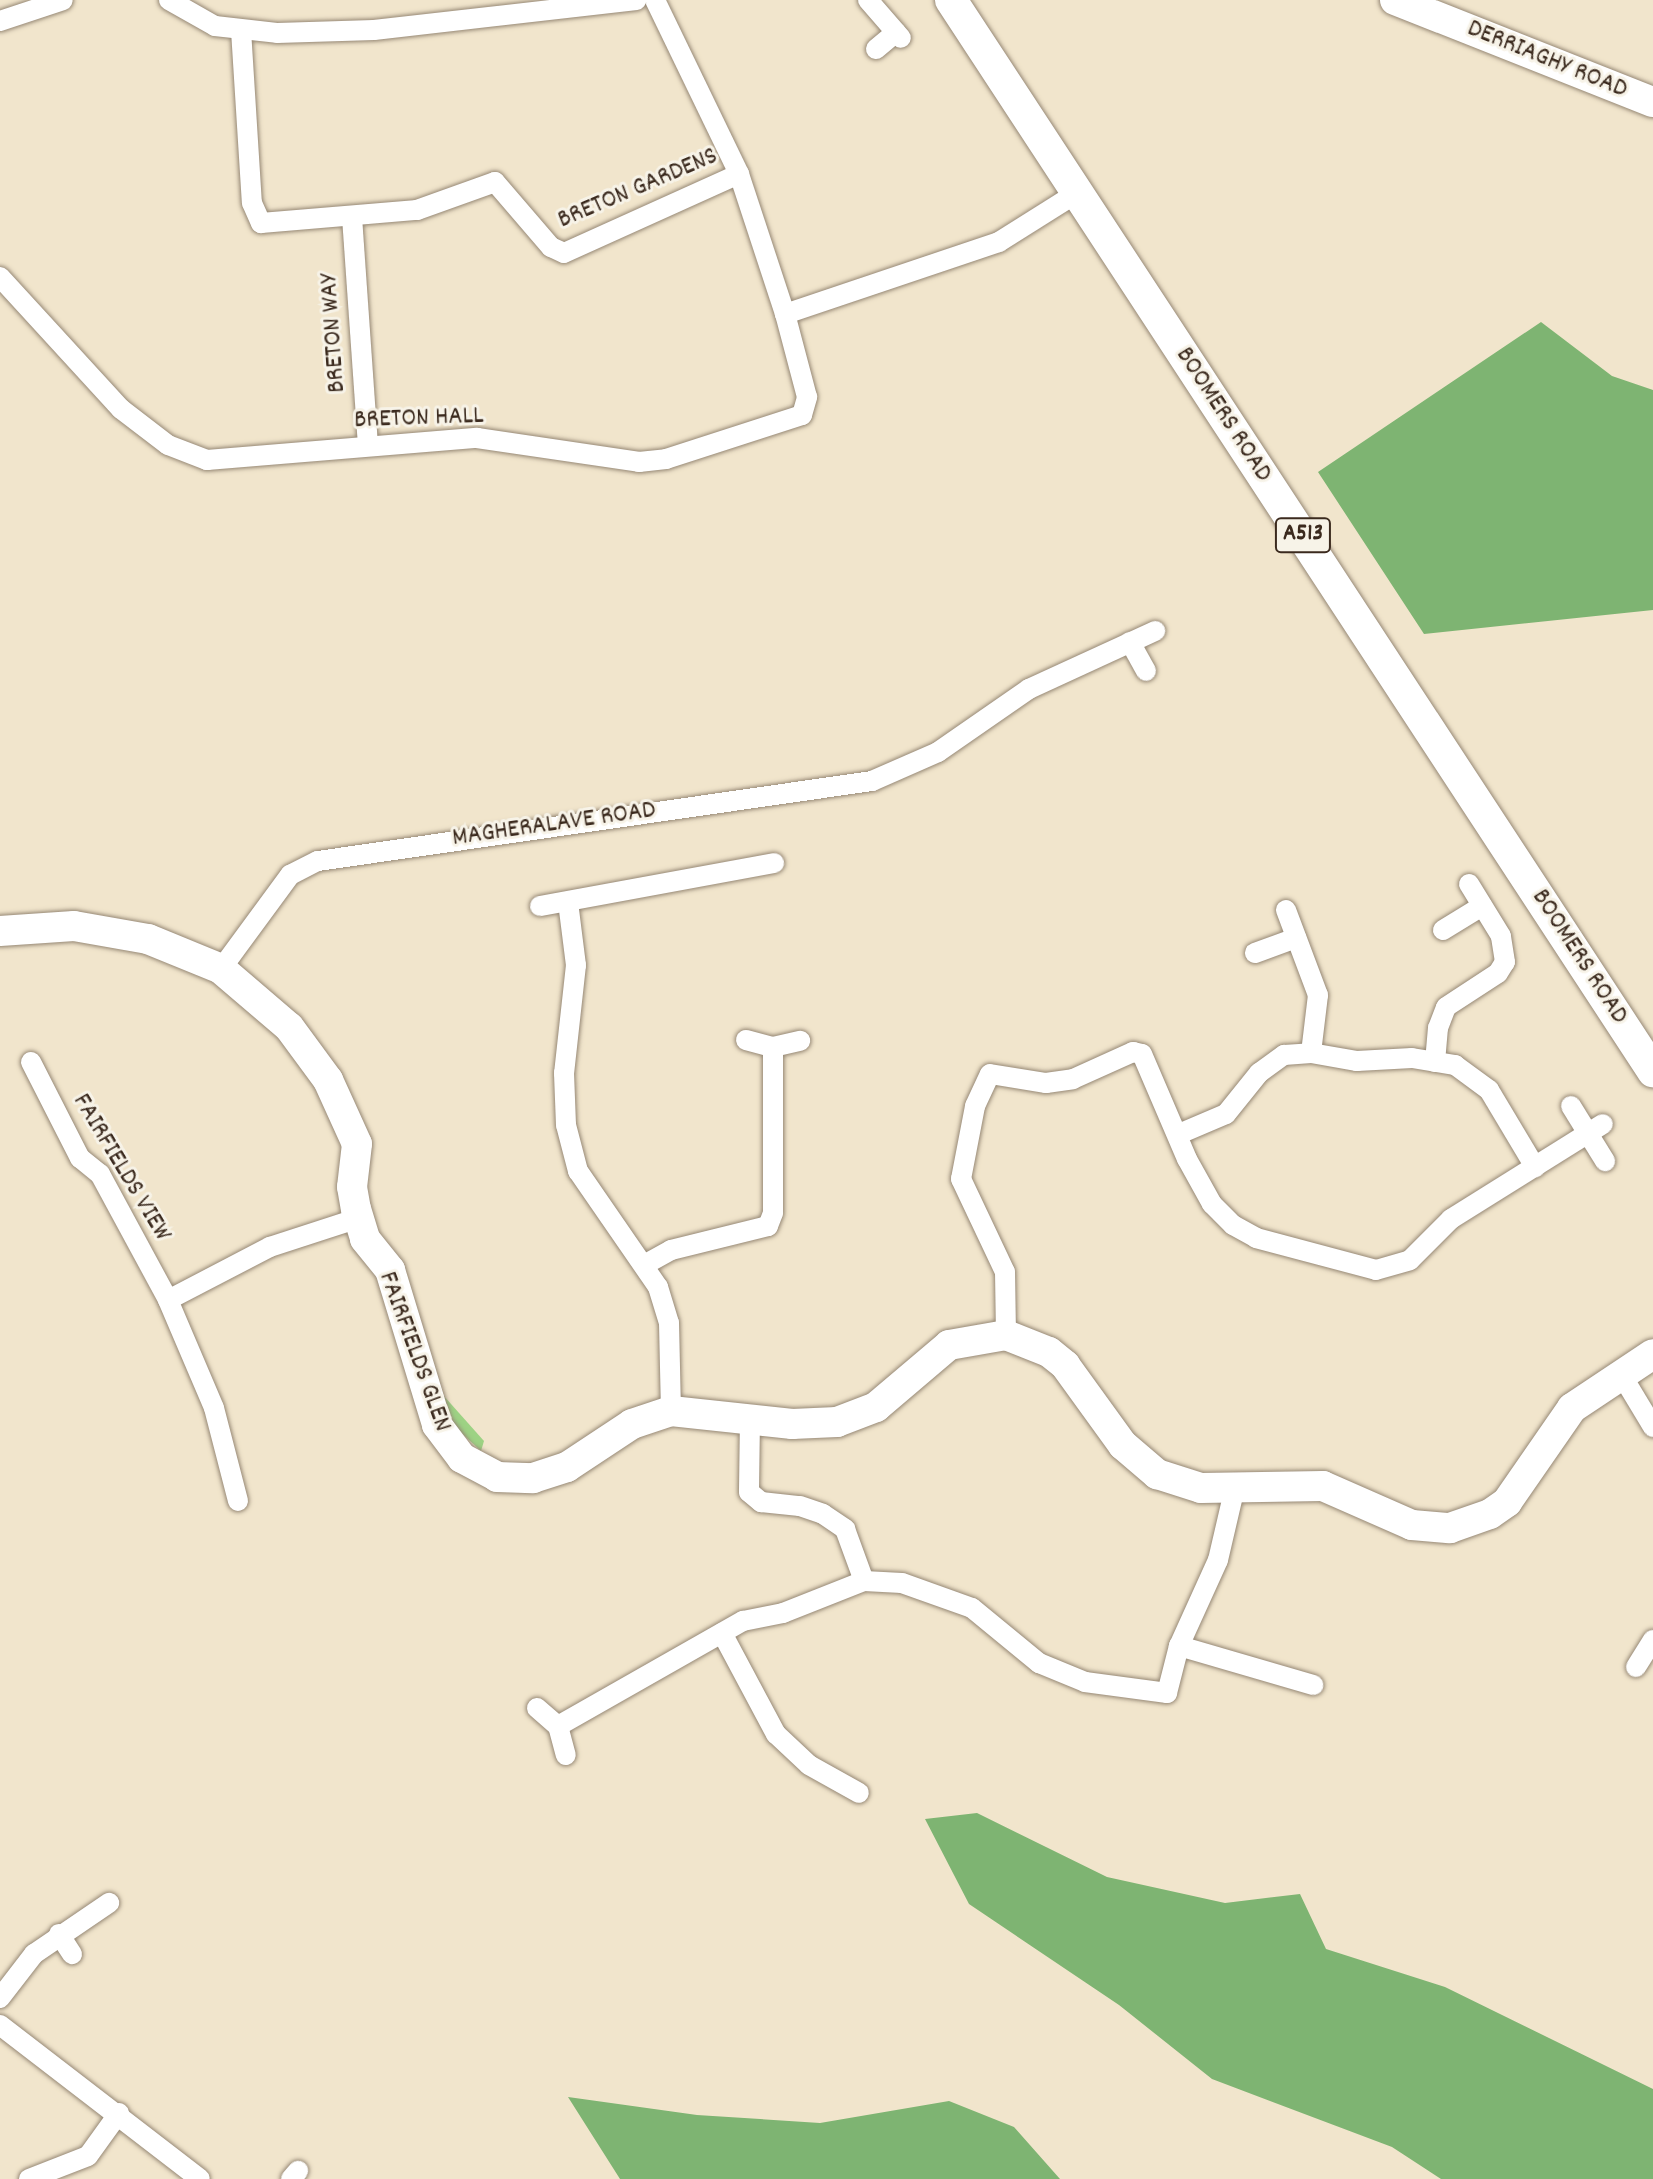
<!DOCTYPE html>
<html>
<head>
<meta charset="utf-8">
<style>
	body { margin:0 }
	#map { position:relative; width:1653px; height:2179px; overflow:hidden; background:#f1e5cc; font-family:Dekko,sans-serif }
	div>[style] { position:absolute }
	.green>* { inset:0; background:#9dd284 }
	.forest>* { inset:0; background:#7eb472 }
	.roads { filter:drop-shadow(0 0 2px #968875) drop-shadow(0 0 2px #968875) }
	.street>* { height:20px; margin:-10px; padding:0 10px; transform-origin:10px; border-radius:10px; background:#fff }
	.secondary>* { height:30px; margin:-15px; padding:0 15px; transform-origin:15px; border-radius:15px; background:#fff }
	.primary>* { height:32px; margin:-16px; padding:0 16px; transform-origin:16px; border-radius:16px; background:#fff }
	span { translate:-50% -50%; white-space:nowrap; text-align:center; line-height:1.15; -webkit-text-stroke:6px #f7f3e8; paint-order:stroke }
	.shield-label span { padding:2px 6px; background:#f7f3e8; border:2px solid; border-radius:6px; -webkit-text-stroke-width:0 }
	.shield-label { font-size:24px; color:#3b2a1e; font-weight:700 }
	.street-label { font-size:26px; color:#3b2a1e }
</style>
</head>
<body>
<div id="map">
	<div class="green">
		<i style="clip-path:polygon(443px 1395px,484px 1441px,481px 1451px,455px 1427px)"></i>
	</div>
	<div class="forest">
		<i style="clip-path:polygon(1541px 322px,1612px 376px,1653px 390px,1653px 610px,1424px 634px,1318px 472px)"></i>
		<i style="clip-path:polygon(977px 1813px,1107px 1877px,1225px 1903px,1300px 1894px,1326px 1949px,1445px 1987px,1653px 2089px,1653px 2179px,1441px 2179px,1392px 2147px,1212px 2079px,1119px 2005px,969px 1904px,925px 1819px)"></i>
		<i style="clip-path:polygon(568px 2097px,697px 2115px,820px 2123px,949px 2101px,1014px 2127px,1060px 2179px,620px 2179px)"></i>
	</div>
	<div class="roads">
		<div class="street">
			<i style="left:169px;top:0;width:53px;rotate:29.5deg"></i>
			<i style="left:215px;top:26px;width:62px;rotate:6.4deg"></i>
			<i style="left:277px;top:33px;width:97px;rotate:-1.8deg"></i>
			<i style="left:374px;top:30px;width:264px;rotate:-6.5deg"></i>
			<i style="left:655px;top:0;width:193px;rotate:64.2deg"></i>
			<i style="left:739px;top:174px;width:147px;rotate:71.8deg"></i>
			<i style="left:785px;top:314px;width:226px;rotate:-18.6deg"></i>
			<i style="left:999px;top:242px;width:96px;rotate:-32.2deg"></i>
			<i style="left:868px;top:0;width:50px;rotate:49deg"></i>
			<i style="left:0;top:21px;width:66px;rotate:-18.4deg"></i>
			<i style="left:241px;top:30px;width:173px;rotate:86.4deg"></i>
			<i style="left:252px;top:203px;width:22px;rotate:66deg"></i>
			<i style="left:261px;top:223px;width:157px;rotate:-4.8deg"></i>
			<i style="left:417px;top:210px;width:83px;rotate:-19.7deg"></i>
			<i style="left:495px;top:182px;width:86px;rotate:49.3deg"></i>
			<i style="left:551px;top:247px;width:14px;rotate:25deg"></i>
			<i style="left:564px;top:253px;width:192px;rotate:-24.3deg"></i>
			<i style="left:876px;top:49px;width:26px;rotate:-40deg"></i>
			<i style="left:352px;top:217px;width:229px;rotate:86deg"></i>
			<i style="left:0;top:277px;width:179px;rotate:47.5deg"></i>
			<i style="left:121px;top:409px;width:59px;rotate:37.5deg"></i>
			<i style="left:168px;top:445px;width:42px;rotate:21deg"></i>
			<i style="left:207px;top:460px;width:271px;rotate:-4.7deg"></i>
			<i style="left:477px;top:438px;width:164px;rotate:8.4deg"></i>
			<i style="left:639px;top:462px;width:27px;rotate:-6deg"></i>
			<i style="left:666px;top:459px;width:143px;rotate:-17.9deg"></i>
			<i style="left:802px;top:415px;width:19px;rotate:-74deg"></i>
			<i style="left:807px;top:397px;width:86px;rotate:-104.8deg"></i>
			<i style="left:1130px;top:642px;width:33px;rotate:61deg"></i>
			<i style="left:568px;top:902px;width:64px;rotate:82.8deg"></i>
			<i style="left:576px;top:965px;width:109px;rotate:96.3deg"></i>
			<i style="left:564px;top:1073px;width:52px;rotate:87.8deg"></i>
			<i style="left:566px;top:1125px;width:48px;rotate:75.4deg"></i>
			<i style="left:578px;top:1171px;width:141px;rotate:55.4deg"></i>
			<i style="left:658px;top:1287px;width:38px;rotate:73deg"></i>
			<i style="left:669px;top:1323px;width:88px;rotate:88.7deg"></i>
			<i style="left:540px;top:906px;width:238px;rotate:-10.4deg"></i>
			<i style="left:1286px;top:910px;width:91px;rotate:69.4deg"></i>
			<i style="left:1318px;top:995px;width:58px;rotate:96.9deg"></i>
			<i style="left:1443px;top:930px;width:46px;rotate:-31.6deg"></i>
			<i style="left:1255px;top:953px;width:44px;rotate:-20.1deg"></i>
			<i style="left:221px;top:969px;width:117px;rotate:-53.7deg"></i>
			<i style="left:290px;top:875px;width:31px;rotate:-27deg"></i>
			<i style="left:318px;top:861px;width:560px;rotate:-8.22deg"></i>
			<i style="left:872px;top:781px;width:72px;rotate:-23.7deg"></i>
			<i style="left:938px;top:752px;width:111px;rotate:-34.7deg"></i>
			<i style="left:1029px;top:689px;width:139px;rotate:-24.7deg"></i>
			<i style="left:746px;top:1040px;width:28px;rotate:15deg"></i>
			<i style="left:773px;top:1047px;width:28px;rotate:-13deg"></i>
			<i style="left:31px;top:1062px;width:108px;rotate:63deg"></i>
			<i style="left:80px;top:1158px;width:26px;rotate:39deg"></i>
			<i style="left:100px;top:1174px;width:143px;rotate:61.6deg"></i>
			<i style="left:168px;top:1300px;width:117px;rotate:66.9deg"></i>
			<i style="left:214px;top:1408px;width:96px;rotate:75.5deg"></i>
			<i style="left:1435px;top:1062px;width:34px;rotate:-85deg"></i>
			<i style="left:1438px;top:1028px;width:22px;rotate:-69deg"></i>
			<i style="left:1446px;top:1007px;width:62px;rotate:-33.2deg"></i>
			<i style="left:1498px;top:973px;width:13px;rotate:-58deg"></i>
			<i style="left:1505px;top:962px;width:26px;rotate:-99deg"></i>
			<i style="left:1501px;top:936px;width:61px;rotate:-121.6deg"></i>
			<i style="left:1571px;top:1106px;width:65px;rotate:58.3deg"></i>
			<i style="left:1179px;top:1134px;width:51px;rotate:-23.1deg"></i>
			<i style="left:1226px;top:1114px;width:53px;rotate:-51.2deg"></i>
			<i style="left:1259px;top:1073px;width:31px;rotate:-36deg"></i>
			<i style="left:1284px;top:1055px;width:27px;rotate:-4deg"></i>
			<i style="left:1311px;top:1053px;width:47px;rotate:9.9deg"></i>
			<i style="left:1357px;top:1061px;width:55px;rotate:-3.1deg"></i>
			<i style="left:1412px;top:1058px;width:44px;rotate:9.2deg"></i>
			<i style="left:1455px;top:1065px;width:42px;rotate:36.3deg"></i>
			<i style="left:1489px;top:1090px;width:90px;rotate:59.1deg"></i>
			<i style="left:644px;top:1265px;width:31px;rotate:-29deg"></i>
			<i style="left:671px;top:1250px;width:100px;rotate:-13.9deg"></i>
			<i style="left:768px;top:1226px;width:14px;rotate:-69deg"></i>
			<i style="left:773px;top:1213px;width:166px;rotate:-90deg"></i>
			<i style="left:168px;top:1300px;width:115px;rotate:-27.5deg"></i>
			<i style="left:270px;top:1247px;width:94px;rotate:-18deg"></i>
			<i style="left:1006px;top:1335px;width:63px;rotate:-90.9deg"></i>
			<i style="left:1005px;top:1272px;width:103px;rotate:-115.3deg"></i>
			<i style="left:961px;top:1179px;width:74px;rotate:-79.1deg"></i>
			<i style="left:975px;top:1106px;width:35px;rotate:-65deg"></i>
			<i style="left:990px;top:1074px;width:57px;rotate:9.1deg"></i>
			<i style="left:1046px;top:1083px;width:27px;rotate:-8deg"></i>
			<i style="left:1073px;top:1079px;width:66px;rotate:-24.2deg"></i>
			<i style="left:1133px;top:1052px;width:9px;rotate:13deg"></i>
			<i style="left:1142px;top:1054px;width:114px;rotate:66.8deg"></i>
			<i style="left:1187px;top:1159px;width:51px;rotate:60.9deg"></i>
			<i style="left:1212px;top:1204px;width:30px;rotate:45deg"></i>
			<i style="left:1233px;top:1225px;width:26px;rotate:29deg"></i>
			<i style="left:1256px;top:1238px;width:124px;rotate:14.9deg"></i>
			<i style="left:1376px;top:1270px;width:35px;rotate:-16deg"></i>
			<i style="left:1410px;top:1260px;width:58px;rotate:-45deg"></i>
			<i style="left:1451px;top:1219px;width:179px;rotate:-32deg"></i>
			<i style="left:1621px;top:1374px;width:62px;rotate:58.9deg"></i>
			<i style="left:750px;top:1418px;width:74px;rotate:90.8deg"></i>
			<i style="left:749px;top:1492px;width:16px;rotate:40deg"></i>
			<i style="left:761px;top:1502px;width:39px;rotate:6deg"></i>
			<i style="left:800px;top:1506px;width:24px;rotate:19deg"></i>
			<i style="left:823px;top:1514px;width:27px;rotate:34deg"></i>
			<i style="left:845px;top:1529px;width:55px;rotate:69.9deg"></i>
			<i style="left:1235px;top:1487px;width:75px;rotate:103.1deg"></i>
			<i style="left:1218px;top:1560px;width:94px;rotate:114.4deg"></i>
			<i style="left:1179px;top:1646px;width:140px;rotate:16.2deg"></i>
			<i style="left:722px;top:1633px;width:115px;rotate:61.9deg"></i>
			<i style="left:776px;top:1734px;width:45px;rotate:43.2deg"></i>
			<i style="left:809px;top:1765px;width:57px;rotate:29.2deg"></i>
			<i style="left:1636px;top:1667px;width:32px;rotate:-58deg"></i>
			<i style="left:537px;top:1708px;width:28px;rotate:41deg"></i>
			<i style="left:558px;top:1726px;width:30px;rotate:75deg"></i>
			<i style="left:558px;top:1726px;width:213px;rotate:-29.6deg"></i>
			<i style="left:743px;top:1621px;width:41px;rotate:-11.3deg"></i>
			<i style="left:783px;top:1613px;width:87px;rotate:-21.6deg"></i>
			<i style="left:864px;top:1581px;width:38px;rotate:3deg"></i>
			<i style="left:902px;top:1583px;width:74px;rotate:19.7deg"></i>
			<i style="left:972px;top:1608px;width:87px;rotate:39.4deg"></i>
			<i style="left:1039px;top:1663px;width:50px;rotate:22.4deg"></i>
			<i style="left:1085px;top:1682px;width:83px;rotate:7.6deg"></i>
			<i style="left:1167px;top:1693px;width:49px;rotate:-75.7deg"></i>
			<i style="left:59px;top:1934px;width:24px;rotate:57deg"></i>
			<i style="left:0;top:1998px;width:56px;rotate:-52.3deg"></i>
			<i style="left:34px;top:1954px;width:91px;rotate:-34.2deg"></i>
			<i style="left:0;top:2025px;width:252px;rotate:37.6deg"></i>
			<i style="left:29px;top:2179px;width:63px;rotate:-21.3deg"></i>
			<i style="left:88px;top:2156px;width:53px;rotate:-54.2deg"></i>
			<i style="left:291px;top:2179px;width:11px;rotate:-49deg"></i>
		</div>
		<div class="secondary">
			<i style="left:1395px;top:0;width:277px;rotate:21.6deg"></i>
			<i style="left:0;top:931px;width:74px;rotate:-3.9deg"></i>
			<i style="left:74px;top:926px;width:75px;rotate:10deg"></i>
			<i style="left:148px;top:939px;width:79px;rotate:22.3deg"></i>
			<i style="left:221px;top:969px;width:89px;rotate:40.5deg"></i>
			<i style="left:289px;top:1027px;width:66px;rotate:53.7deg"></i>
			<i style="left:328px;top:1080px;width:70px;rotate:65.6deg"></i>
			<i style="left:357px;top:1144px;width:43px;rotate:96.6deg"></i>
			<i style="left:352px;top:1187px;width:22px;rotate:80deg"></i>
			<i style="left:356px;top:1209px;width:31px;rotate:73deg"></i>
			<i style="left:365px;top:1239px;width:40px;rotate:51deg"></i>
			<i style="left:390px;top:1270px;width:162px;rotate:73.1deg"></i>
			<i style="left:437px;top:1425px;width:41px;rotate:52.9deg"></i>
			<i style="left:462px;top:1458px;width:40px;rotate:28deg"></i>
			<i style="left:497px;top:1477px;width:36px;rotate:2deg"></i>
			<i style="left:533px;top:1478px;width:36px;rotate:-18deg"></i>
			<i style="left:567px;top:1467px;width:78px;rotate:-33.5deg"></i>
			<i style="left:632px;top:1424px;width:41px;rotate:-18.4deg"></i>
			<i style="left:671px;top:1411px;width:122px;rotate:6.1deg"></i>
			<i style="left:792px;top:1424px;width:45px;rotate:-2.5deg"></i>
			<i style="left:837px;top:1422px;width:42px;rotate:-21deg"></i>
			<i style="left:876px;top:1407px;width:96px;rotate:-40.3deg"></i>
			<i style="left:949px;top:1345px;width:58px;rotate:-10deg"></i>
			<i style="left:1006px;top:1335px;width:46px;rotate:21.6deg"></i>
			<i style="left:1049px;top:1352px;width:21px;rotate:39deg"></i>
			<i style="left:1065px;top:1365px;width:99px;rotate:54.1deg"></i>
			<i style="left:1123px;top:1445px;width:45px;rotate:40.5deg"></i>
			<i style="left:1157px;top:1474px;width:46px;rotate:17.7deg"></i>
			<i style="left:1201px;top:1488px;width:122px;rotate:-0.9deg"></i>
			<i style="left:1323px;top:1486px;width:97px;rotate:23.7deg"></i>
			<i style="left:1412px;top:1525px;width:38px;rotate:5deg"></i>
			<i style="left:1450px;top:1528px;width:42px;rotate:-19.3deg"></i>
			<i style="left:1490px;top:1514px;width:21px;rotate:-35deg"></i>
			<i style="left:1507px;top:1502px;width:114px;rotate:-55.3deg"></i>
			<i style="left:1572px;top:1408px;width:97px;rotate:-33.7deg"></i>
		</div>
		<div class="primary">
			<i style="left:951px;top:0;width:1281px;rotate:56.76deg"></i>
		</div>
	</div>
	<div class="shield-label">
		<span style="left:1303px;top:535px">A513</span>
	</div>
	<div class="street-label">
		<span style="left:1547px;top:60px;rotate:22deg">DERRIAGHY ROAD</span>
		<span style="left:638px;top:189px;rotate:-23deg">BRETON GARDENS</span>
		<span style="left:334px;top:333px;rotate:-94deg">BRETON WAY</span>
		<span style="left:1223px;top:415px;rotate:57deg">BOOMERS ROAD</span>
		<span style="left:419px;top:419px;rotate:-2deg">BRETON HALL</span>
		<span style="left:554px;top:825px;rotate:-8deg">MAGHERALAVE ROAD</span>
		<span style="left:1579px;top:957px;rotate:57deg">BOOMERS ROAD</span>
		<span style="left:121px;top:1168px;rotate:59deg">FAIRFIELDS VIEW</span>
		<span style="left:414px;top:1352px;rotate:70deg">FAIRFIELDS GLEN</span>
	</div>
</div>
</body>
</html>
